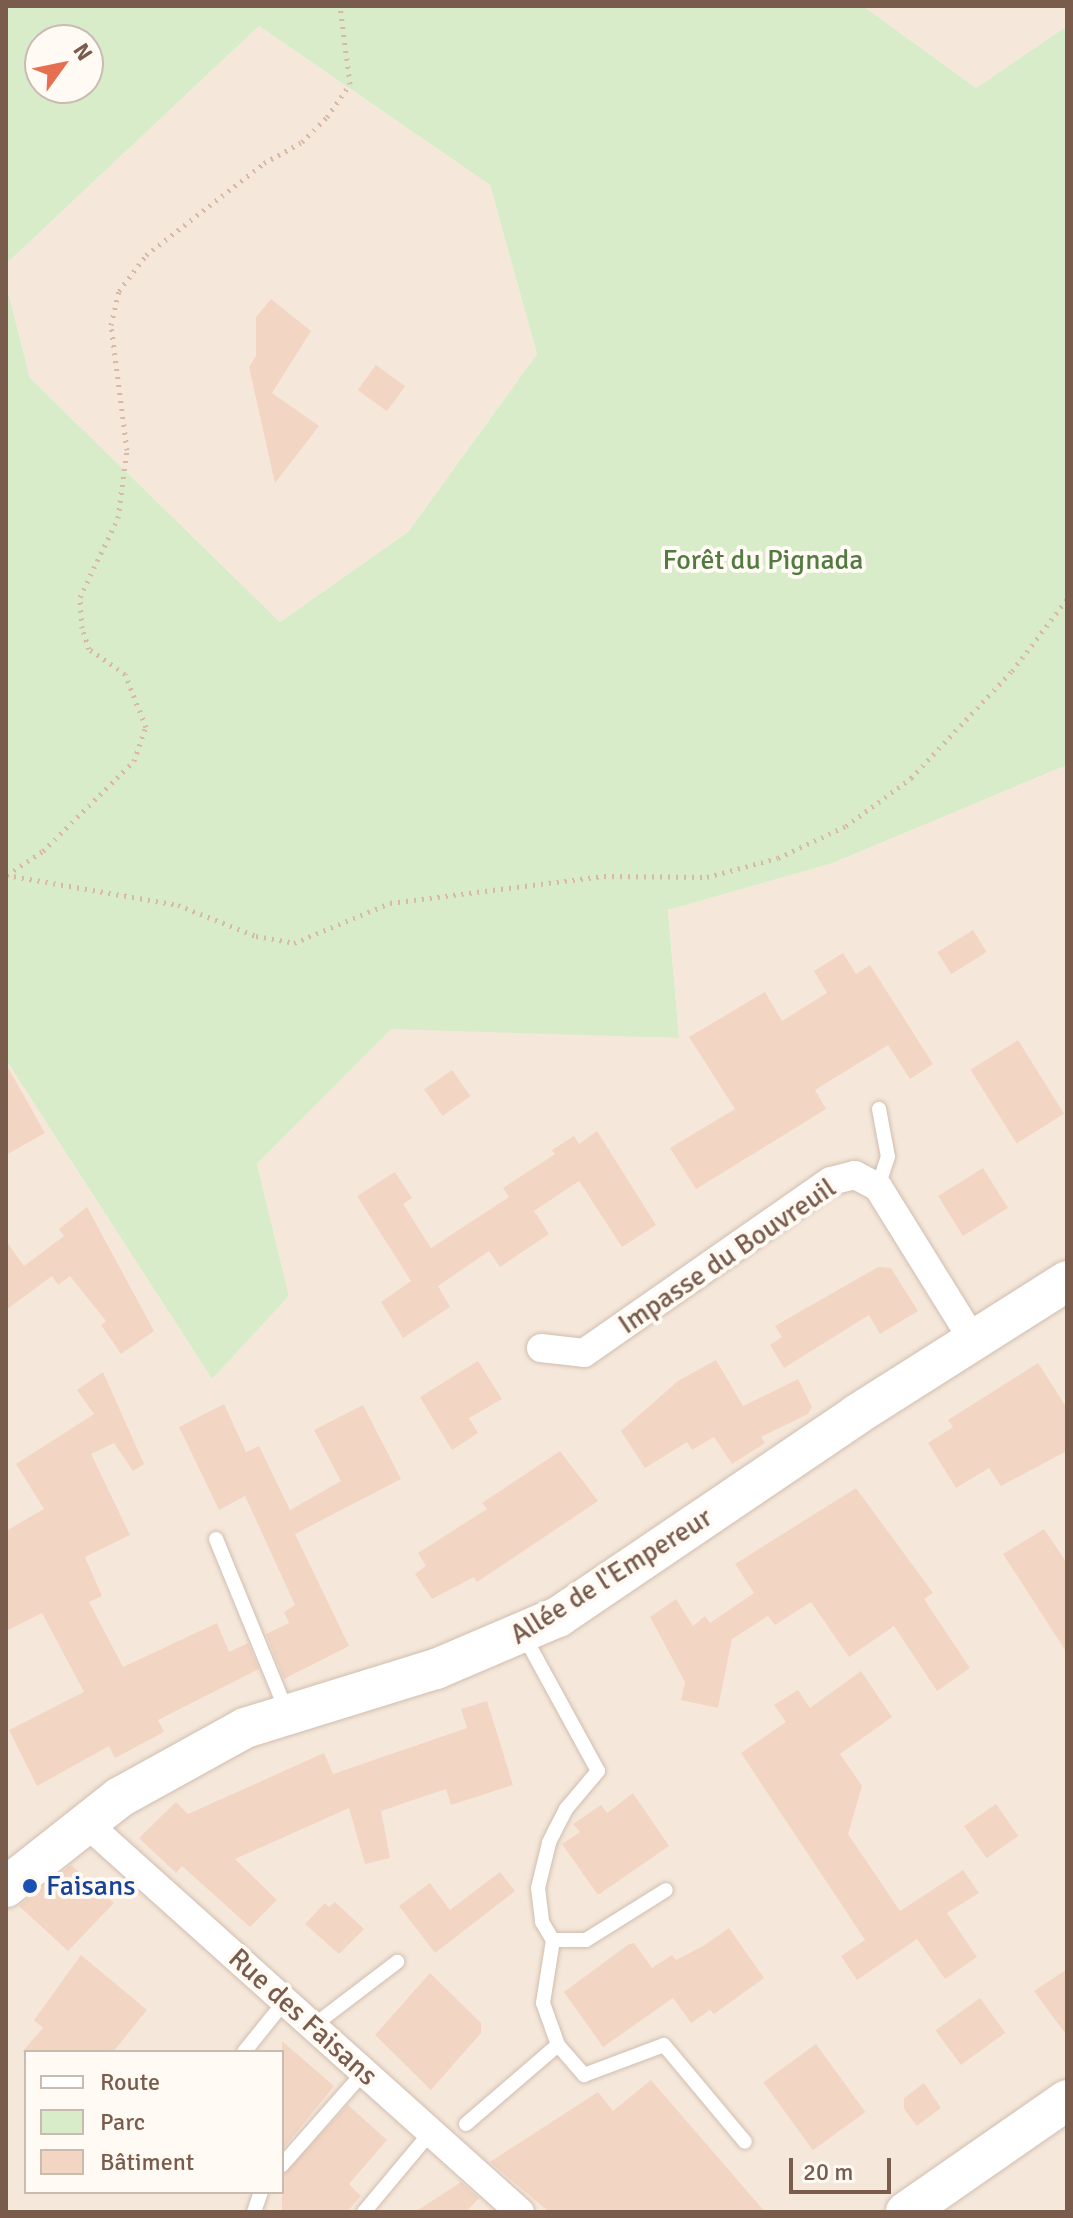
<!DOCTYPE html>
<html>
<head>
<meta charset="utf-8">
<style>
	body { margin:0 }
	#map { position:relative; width:1073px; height:2218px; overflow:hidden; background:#fdf6ec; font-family:Signika,sans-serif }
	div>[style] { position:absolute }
	.residential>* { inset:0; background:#f5e8da }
	.green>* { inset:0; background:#d8ecc9 }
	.building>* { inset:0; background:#f3d5c3; transform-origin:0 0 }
	.path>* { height:5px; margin-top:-2.5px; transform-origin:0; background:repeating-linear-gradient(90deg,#d9b8a5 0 2px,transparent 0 8px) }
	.roads { filter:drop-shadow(0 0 2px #d1beb0) drop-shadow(0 0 2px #d1beb0) }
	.lane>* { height:14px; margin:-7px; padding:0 7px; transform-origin:7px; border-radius:7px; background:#fff }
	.street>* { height:28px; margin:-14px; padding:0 14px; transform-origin:14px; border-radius:14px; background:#fff }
	.secondary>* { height:40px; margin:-20px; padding:0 20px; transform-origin:20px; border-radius:20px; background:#fff }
	.dots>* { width:22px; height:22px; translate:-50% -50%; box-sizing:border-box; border:4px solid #fffaf3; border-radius:50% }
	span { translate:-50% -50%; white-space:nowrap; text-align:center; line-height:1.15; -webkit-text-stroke:8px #fffaf3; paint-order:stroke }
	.park-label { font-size:28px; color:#537a41 }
	.street-label { font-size:28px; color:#7a5c4d }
	.transit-label { font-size:28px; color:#164399 }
	.left { translate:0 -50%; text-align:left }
	.frame { position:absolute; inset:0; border:8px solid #7a5c4d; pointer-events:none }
	.legend { position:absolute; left:24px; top:2050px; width:260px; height:144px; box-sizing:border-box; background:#fffaf3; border:2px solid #cabbb1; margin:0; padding:10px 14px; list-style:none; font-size:24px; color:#7a5c4d }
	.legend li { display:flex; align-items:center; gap:16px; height:40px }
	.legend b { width:40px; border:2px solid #cabbb1 }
	.north { position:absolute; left:24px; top:24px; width:80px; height:80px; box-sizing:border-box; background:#fffaf3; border:2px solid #cabbb1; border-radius:50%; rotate:57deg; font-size:22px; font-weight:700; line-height:32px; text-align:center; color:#7a5c4d }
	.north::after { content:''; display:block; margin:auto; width:28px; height:36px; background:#e76f51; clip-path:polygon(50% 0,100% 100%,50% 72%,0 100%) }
	.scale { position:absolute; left:789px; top:2158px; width:102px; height:36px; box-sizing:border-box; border:4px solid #7a5c4d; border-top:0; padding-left:10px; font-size:24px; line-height:28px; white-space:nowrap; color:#7a5c4d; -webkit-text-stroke:6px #fffaf3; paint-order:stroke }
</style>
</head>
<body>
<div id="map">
	<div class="residential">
		<i style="clip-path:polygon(863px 6px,1067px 6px,1067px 26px,976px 88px)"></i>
		<i style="clip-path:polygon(259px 26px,490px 185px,537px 354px,408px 532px,280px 622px,30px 378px,6px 284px,6px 264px)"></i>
		<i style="clip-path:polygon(evenodd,1067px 765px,1067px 2212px,6px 2212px,6px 1060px,212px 1379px,289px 1296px,257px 1164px,391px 1028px,679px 1038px,668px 910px,833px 863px,1067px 765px,26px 2052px,282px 2052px,282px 2192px,26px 2192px,26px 2052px)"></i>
	</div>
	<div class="green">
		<i style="clip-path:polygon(evenodd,6px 6px,863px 6px,976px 88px,1067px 26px,1067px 765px,833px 863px,668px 910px,679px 1038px,391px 1029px,257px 1164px,289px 1296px,212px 1379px,6px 1060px,6px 284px,30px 378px,280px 622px,408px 532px,537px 354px,490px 185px,259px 26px,6px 264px,6px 6px,40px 40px,88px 40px,88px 88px,40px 88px,40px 40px)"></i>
	</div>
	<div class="building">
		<i style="clip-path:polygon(271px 299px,311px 331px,272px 393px,319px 426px,275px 483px,249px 367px,256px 356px,256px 317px)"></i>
		<i style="left:376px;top:365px;width:36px;height:31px;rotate:36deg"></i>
		<i style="left:973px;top:930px;width:26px;height:42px;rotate:58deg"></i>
		<i style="clip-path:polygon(843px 953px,856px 974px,870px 965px,933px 1064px,910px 1079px,888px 1045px,815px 1090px,826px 1109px,696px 1189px,670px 1148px,735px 1109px,689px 1037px,765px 992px,782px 1021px,827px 993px,814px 971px)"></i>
		<i style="left:1018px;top:1040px;width:87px;height:56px;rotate:58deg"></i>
		<i style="clip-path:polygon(6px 1064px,45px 1133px,6px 1155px)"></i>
		<i style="left:452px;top:1070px;width:32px;height:34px;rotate:55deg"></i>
		<i style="clip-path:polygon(597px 1131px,656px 1225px,622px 1247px,579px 1181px,534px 1211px,549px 1234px,500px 1267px,489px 1251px,438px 1286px,450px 1307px,403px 1338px,381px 1302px,411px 1281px,357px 1196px,395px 1172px,412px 1198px,403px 1204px,431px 1248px,509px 1197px,503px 1188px,555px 1154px,552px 1150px,574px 1136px,579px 1144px)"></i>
		<i style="left:983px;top:1168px;width:47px;height:53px;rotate:58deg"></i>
		<i style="clip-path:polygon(87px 1207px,154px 1331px,121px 1354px,101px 1325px,106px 1321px,70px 1276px,58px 1285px,52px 1276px,6px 1310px,6px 1241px,24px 1266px,64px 1236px,59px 1229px)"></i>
		<i style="clip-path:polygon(878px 1267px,891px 1268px,918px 1311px,880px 1334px,869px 1315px,784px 1368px,770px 1345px,782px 1337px,775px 1326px)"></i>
		<i style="clip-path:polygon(716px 1360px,743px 1406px,798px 1379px,812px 1407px,808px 1414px,761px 1437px,765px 1443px,732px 1464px,714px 1437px,692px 1450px,687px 1442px,645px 1468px,621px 1431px,678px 1381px)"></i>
		<i style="clip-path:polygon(478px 1361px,502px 1399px,469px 1418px,478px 1433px,452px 1450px,420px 1397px)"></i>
		<i style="clip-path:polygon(1038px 1363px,1067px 1408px,1067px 1451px,1001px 1486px,989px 1468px,956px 1488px,928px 1443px,953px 1427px,948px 1420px)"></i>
		<i style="clip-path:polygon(103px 1372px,144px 1464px,133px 1471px,114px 1443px,91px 1454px,130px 1535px,85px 1557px,102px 1596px,89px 1602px,123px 1667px,217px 1623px,229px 1652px,248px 1643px,259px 1669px,158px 1720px,164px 1732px,115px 1758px,109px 1746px,37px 1786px,9px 1730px,84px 1692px,42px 1613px,6px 1631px,6px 1531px,44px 1509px,16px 1464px,94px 1414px,77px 1390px)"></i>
		<i style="clip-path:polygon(224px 1404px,246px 1452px,259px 1446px,290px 1510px,341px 1481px,314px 1430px,363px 1405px,401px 1479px,295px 1534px,349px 1646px,284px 1679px,266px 1634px,289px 1623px,284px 1612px,295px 1605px,245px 1496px,219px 1510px,179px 1427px)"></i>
		<i style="clip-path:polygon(560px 1451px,598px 1501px,477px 1582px,474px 1577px,432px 1599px,415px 1574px,426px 1566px,418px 1553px,487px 1509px,482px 1503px)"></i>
		<i style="clip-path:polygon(856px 1488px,933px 1593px,924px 1599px,970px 1668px,937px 1691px,894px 1626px,849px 1657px,811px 1602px,775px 1625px,768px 1616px,732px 1639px,718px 1708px,681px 1700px,685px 1682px,650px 1617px,676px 1599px,693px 1626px,705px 1616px,710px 1623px,754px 1593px,735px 1564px)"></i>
		<i style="clip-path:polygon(1044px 1529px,1067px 1563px,1067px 1653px,1003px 1554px)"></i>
		<i style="clip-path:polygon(861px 1671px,892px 1717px,840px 1754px,862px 1786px,848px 1834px,900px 1911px,963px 1870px,979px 1893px,947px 1913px,977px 1957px,945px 1979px,917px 1939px,857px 1980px,841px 1956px,865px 1940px,741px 1753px,786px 1722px,774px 1705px,798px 1690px,810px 1708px)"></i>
		<i style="clip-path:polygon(487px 1701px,513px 1785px,451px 1805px,446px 1789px,381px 1811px,390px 1858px,365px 1864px,349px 1808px,235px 1859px,277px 1900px,250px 1927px,182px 1866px,176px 1873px,139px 1838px,176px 1802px,188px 1814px,324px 1753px,333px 1774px,467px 1728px,461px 1709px)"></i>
		<i style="clip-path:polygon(633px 1793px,669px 1846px,598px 1895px,562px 1844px,580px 1832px,573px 1824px,601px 1805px,607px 1813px)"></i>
		<i style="left:996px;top:1804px;width:39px;height:39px;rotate:55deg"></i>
		<i style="clip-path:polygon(71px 1865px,114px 1903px,68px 1951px,19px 1906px)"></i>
		<i style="clip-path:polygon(500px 1872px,515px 1891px,435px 1953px,399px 1906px,430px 1883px,450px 1910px)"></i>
		<i style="clip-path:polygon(335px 1902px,364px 1929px,339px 1954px,305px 1924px,325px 1903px,329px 1907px)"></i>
		<i style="clip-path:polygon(729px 1928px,764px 1978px,714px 2014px,710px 2010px,691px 2023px,673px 1998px,603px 2047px,564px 1992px,629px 1944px,634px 1943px,652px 1968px,672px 1955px,676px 1960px,703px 1946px)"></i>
		<i style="clip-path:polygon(81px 1955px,147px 2010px,113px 2052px,22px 2052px,43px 2028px,34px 2020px)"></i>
		<i style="clip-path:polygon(1067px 1969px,1067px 2036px,1034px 1991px)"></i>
		<i style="clip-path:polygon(430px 1973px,481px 2023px,481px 2033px,431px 2090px,375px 2035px)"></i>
		<i style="left:980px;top:1998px;width:43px;height:55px;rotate:54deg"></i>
		<i style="clip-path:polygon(282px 2041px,334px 2086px,282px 2150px)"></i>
		<i style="left:816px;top:2044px;width:84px;height:65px;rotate:54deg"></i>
		<i style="clip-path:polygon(651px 2080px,765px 2212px,549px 2212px,490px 2162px,598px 2092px,613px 2111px)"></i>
		<i style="clip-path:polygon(924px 2083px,941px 2108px,917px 2126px,904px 2109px,904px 2098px)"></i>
		<i style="clip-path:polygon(348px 2105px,387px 2140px,349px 2184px,361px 2196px,347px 2212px,282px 2212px,282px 2175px)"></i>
		<i style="clip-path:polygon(461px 2182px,479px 2198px,466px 2212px,415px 2212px)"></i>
	</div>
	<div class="path">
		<i style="left:6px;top:875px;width:175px;rotate:9.9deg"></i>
		<i style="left:178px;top:905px;width:84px;rotate:21.7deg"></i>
		<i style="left:256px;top:936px;width:39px;rotate:10deg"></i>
		<i style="left:294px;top:943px;width:104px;rotate:-22.6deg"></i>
		<i style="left:390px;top:903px;width:216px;rotate:-7.2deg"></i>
		<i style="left:604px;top:876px;width:103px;rotate:0.6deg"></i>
		<i style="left:707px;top:877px;width:73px;rotate:-15deg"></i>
		<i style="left:778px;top:858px;width:75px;rotate:-25.2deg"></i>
		<i style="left:846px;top:826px;width:81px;rotate:-36.4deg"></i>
		<i style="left:911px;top:778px;width:147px;rotate:-46.7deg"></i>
		<i style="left:1012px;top:671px;width:91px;rotate:-52.6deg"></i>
		<i style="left:7px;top:875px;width:43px;rotate:-33.7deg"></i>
		<i style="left:43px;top:851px;width:128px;rotate:-44.7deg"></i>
		<i style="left:134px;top:761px;width:36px;rotate:-71deg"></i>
		<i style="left:146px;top:727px;width:57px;rotate:-111.6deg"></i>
		<i style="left:125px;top:674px;width:44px;rotate:-145.2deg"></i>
		<i style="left:89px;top:649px;width:22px;rotate:-108deg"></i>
		<i style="left:82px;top:628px;width:31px;rotate:-94deg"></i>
		<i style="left:80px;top:597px;width:88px;rotate:-64.3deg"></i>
		<i style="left:118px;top:518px;width:69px;rotate:-82.5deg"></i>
		<i style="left:127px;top:450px;width:126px;rotate:-97.3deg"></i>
		<i style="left:111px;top:325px;width:35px;rotate:-77deg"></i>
		<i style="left:119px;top:291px;width:45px;rotate:-53.1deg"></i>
		<i style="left:146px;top:255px;width:150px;rotate:-37.9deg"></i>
		<i style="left:264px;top:163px;width:43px;rotate:-28.9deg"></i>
		<i style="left:302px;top:142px;width:35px;rotate:-45deg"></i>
		<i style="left:327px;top:117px;width:40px;rotate:-55.1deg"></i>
		<i style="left:350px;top:84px;width:79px;rotate:-97.3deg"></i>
	</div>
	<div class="roads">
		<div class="lane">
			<i style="left:878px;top:1187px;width:32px;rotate:-72deg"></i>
			<i style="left:888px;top:1157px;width:49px;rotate:-100.6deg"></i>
			<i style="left:216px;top:1539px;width:187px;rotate:67.7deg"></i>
			<i style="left:523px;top:1634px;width:156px;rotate:61.3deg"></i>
			<i style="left:598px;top:1771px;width:50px;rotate:130.1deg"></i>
			<i style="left:566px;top:1809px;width:38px;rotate:117deg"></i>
			<i style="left:549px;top:1843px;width:46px;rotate:103.7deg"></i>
			<i style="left:538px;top:1888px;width:34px;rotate:83deg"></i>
			<i style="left:542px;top:1922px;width:21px;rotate:59deg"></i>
			<i style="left:553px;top:1940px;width:33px"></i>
			<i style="left:586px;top:1940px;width:94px;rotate:-32deg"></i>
			<i style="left:553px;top:1940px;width:64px;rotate:99deg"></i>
			<i style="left:543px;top:2003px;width:45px;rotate:70.3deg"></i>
			<i style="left:558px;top:2045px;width:40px;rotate:49deg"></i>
			<i style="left:584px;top:2075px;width:85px;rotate:-20.6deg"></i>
			<i style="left:664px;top:2045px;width:126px;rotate:50.1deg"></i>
			<i style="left:313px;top:2026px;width:106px;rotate:-37.3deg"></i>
			<i style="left:244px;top:2052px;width:65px;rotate:-51.2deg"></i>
			<i style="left:466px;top:2124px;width:121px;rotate:-40.7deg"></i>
			<i style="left:282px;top:2165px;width:124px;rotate:-48.6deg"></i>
			<i style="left:254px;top:2212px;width:21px;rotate:-71deg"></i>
			<i style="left:364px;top:2212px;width:104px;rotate:-50.1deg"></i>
		</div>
		<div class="street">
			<i style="left:541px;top:1348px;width:43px;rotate:6.6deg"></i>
			<i style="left:584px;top:1353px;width:301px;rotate:-34.9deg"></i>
			<i style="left:831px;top:1181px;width:25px;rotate:-14deg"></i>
			<i style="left:855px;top:1175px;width:26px;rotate:28deg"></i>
			<i style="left:878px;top:1187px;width:180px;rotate:58.2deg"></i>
			<i style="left:85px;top:1822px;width:584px;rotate:41.88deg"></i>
		</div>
		<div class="secondary">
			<i style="left:6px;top:1887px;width:145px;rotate:-38.3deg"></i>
			<i style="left:120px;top:1797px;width:143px;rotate:-28.9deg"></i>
			<i style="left:245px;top:1728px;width:200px;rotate:-17.2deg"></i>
			<i style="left:436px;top:1669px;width:133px;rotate:-23.1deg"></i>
			<i style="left:558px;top:1617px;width:360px;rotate:-34.1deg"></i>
			<i style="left:856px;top:1415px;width:250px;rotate:-32.4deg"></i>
			<i style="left:906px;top:2212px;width:196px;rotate:-34.8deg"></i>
		</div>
	</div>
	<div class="dots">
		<i style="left:30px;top:1886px;background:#1a4fb4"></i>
	</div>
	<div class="park-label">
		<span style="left:763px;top:560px">Forêt du Pignada</span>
	</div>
	<div class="street-label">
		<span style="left:727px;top:1256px;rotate:-34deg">Impasse du Bouvreuil</span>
		<span style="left:611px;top:1576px;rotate:-32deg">Allée de l'Empereur</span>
		<span style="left:303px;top:2017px;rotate:42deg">Rue des Faisans</span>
	</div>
	<div class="transit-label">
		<span class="left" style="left:46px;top:1886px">Faisans</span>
	</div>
	<div class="frame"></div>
	<ul class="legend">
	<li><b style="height:10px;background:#fff"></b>Route</li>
	<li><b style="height:22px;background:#d8ecc9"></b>Parc</li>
	<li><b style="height:22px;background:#f3d5c3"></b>Bâtiment</li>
	</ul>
	<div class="north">N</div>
	<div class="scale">20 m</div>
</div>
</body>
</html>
